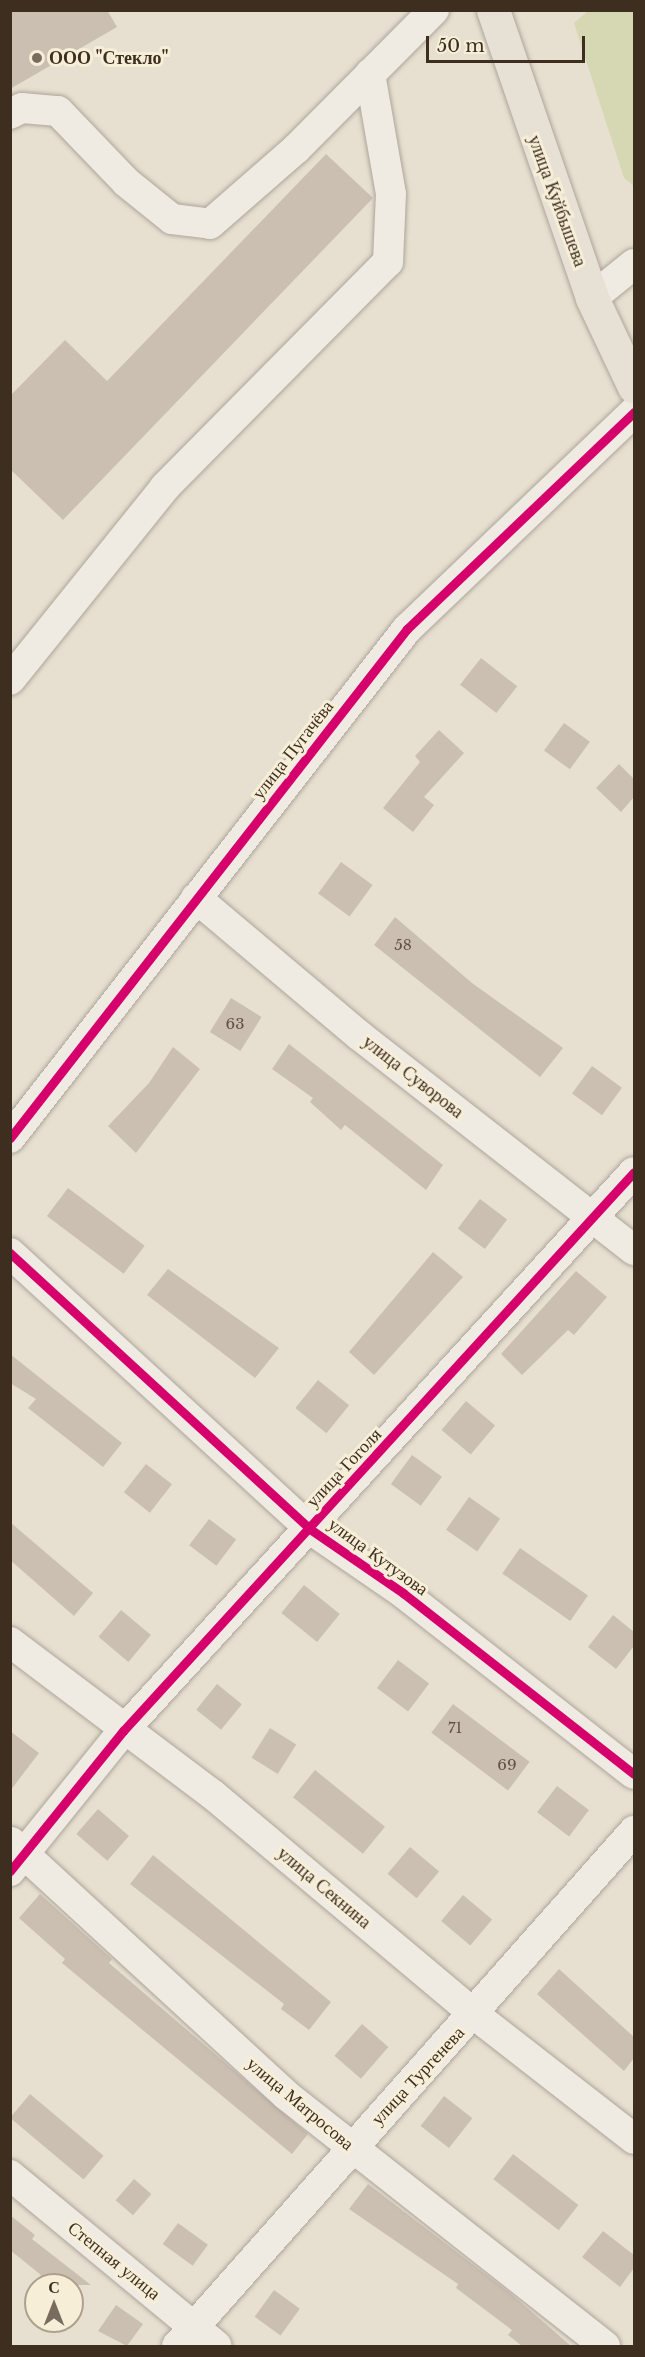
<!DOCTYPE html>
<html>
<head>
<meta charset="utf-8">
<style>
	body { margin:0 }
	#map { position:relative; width:645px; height:2357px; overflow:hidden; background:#e7e0d1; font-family:"Libre Baskerville",serif }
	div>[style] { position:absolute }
	.green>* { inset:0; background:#d6d7b3 }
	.building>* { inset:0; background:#cbbfb2; transform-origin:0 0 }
	.roads { filter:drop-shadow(0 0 2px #ada599) drop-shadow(0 0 2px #ada599) }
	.minor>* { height:30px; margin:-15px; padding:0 15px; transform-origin:15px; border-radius:15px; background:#efebe3 }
	.major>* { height:33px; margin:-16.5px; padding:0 16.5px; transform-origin:16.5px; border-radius:16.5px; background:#e6e1d4 }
	.cycleway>* { height:9px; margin:-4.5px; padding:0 4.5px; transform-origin:4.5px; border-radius:4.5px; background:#d6006c }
	.dots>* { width:16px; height:16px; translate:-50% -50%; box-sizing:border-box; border:3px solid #f7eed8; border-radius:50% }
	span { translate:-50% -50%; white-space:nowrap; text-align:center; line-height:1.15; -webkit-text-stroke:6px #f7eed8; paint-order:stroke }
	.number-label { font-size:15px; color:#605244 }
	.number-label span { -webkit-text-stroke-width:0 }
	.poi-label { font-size:18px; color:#3d2e20; font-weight:700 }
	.left { translate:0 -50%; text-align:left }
	.street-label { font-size:18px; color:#3d2e20 }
	.frame { position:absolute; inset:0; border:12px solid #3d2e20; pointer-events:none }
	.north { position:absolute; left:24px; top:2273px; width:60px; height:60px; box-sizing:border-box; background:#f7eed8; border:2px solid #ada18e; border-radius:50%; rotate:0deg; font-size:16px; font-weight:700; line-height:24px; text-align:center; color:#3d2e20 }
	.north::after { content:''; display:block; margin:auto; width:21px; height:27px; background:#786c5e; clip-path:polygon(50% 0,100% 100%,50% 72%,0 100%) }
	.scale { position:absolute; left:426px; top:36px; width:159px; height:27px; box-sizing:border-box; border:3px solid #3d2e20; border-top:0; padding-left:8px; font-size:18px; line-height:21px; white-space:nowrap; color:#3d2e20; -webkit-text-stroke:4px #f7eed8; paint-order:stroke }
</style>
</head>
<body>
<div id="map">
	<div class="green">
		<i style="clip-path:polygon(588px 11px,634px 11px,634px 186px,624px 178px,574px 23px)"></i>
	</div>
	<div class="building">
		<i style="clip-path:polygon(10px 10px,107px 10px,117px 27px,10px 89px)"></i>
		<i style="clip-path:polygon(326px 154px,373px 198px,63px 520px,10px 469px,10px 396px,65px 340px,107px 381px)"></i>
		<i style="left:481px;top:658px;width:46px;height:34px;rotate:38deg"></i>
		<i style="left:564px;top:723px;width:32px;height:34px;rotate:36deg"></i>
		<i style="clip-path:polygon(439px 730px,464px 753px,424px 797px,434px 805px,413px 832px,383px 808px,420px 762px,415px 756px)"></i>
		<i style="clip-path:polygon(619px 764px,634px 779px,634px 797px,621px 812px,596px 788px)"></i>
		<i style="left:341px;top:862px;width:39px;height:39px;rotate:36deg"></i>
		<i style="clip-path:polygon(395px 917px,472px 983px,563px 1048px,540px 1077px,374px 945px)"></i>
		<i style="left:231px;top:998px;width:36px;height:40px;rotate:32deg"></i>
		<i style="clip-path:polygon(289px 1044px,443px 1165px,426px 1190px,345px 1125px,341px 1130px,310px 1102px,313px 1098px,272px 1069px)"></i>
		<i style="clip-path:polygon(173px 1047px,200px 1069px,136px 1153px,108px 1126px,149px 1083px)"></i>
		<i style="left:592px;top:1066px;width:37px;height:34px;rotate:36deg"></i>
		<i style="left:68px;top:1188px;width:96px;height:35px;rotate:37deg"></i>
		<i style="left:480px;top:1199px;width:34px;height:37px;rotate:37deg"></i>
		<i style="clip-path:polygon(433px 1252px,463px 1277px,374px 1375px,349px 1352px)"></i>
		<i style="clip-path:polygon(168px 1269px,279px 1348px,255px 1378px,147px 1295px)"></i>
		<i style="clip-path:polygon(576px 1271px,607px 1297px,574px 1335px,568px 1330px,522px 1375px,501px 1354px)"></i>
		<i style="clip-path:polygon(10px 1354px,122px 1443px,103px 1467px,28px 1408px,36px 1399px,10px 1383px)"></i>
		<i style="left:318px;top:1380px;width:40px;height:36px;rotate:39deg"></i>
		<i style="left:466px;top:1401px;width:38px;height:38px;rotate:40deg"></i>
		<i style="left:412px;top:1455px;width:37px;height:36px;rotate:36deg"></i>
		<i style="left:146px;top:1464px;width:33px;height:36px;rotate:38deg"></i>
		<i style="left:469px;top:1497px;width:38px;height:40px;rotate:35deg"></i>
		<i style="left:209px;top:1519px;width:34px;height:33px;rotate:37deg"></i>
		<i style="clip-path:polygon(10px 1522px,93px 1593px,74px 1616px,10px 1560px)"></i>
		<i style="left:520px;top:1548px;width:83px;height:31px;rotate:35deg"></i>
		<i style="left:304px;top:1585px;width:46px;height:36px;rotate:39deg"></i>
		<i style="left:121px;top:1610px;width:39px;height:35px;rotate:40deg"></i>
		<i style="clip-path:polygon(613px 1615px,634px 1632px,634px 1646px,616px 1669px,588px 1647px)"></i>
		<i style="left:398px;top:1660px;width:39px;height:35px;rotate:37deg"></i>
		<i style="left:217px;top:1684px;width:32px;height:33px;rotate:39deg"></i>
		<i style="left:453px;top:1704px;width:96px;height:36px;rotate:37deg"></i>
		<i style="left:270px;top:1728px;width:31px;height:35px;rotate:32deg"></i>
		<i style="clip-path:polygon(10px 1731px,39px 1753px,10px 1791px)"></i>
		<i style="left:315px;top:1770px;width:90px;height:35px;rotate:39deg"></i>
		<i style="left:557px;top:1786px;width:40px;height:33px;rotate:37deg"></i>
		<i style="left:98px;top:1809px;width:41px;height:33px;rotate:41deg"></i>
		<i style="left:410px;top:1847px;width:38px;height:35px;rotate:40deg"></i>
		<i style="clip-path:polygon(153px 1855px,331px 2002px,309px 2030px,281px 2009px,284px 2004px,130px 1884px)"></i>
		<i style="clip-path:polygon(40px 1894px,112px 1959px,109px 1963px,308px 2134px,292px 2154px,62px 1963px,65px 1959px,19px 1918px)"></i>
		<i style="left:463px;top:1895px;width:38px;height:34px;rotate:40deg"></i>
		<i style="clip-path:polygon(559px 1969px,634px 2037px,634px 2058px,624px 2071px,537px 1994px)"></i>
		<i style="left:362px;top:2024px;width:35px;height:42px;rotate:41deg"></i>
		<i style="left:30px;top:2094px;width:96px;height:31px;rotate:40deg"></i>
		<i style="left:444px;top:2096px;width:36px;height:38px;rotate:38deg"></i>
		<i style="left:513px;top:2154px;width:83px;height:32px;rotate:38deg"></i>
		<i style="left:134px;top:2179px;width:23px;height:28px;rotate:41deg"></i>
		<i style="clip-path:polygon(368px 2184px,510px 2293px,571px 2346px,522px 2346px,508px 2335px,512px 2330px,456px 2288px,458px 2284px,349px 2209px)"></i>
		<i style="clip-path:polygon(10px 2215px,35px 2235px,32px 2239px,91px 2285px,32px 2285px,41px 2275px,10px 2250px)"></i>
		<i style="left:178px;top:2223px;width:37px;height:26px;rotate:36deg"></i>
		<i style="clip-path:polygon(603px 2231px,634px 2255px,634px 2268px,620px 2287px,582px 2257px)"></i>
		<i style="left:274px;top:2290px;width:32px;height:33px;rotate:36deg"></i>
		<i style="clip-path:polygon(116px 2305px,143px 2324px,127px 2346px,98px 2331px)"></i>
	</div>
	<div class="roads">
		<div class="minor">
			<i style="left:10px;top:114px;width:13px;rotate:-27deg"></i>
			<i style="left:22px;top:108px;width:36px;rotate:5deg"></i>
			<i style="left:58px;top:111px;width:98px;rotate:46.2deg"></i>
			<i style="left:126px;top:182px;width:59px;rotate:38.8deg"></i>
			<i style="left:172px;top:219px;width:38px;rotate:7deg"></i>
			<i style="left:210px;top:224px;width:114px;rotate:-41.1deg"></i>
			<i style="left:296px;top:149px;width:196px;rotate:-45.2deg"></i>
			<i style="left:592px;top:298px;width:54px;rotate:-39deg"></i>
			<i style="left:10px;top:680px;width:248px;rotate:-51.2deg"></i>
			<i style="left:165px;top:487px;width:317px;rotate:-45.3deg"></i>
			<i style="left:388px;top:262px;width:68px;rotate:-87.5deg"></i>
			<i style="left:391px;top:194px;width:122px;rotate:-99.9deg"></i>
			<i style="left:196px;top:898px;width:214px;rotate:40.1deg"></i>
			<i style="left:360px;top:1036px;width:348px;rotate:38deg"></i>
			<i style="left:10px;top:1138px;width:646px;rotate:-52.05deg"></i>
			<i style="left:407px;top:629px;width:314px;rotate:-43.7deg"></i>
			<i style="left:10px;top:1253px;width:408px;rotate:42.6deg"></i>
			<i style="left:310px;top:1529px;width:113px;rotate:34.5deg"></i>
			<i style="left:403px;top:1593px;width:293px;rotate:38.1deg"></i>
			<i style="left:10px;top:1642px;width:253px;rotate:37deg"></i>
			<i style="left:212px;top:1794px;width:344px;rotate:40deg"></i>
			<i style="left:475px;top:2015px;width:202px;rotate:37.9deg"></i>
			<i style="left:11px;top:1842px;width:374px;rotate:42.6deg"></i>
			<i style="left:286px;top:2095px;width:406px;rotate:38.2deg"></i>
			<i style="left:10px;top:1871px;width:180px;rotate:-51.1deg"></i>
			<i style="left:123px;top:1731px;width:757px;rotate:-47.57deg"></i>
			<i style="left:10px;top:2175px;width:268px;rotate:39.6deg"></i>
			<i style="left:177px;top:2346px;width:689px;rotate:-48.41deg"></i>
		</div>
		<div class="major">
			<i style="left:493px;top:10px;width:305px;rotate:71deg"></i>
			<i style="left:592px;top:298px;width:98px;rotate:64.7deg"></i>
		</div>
	</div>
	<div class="cycleway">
		<i style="left:10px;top:1138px;width:646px;rotate:-52.05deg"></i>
		<i style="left:407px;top:629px;width:314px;rotate:-43.7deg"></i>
		<i style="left:10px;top:1253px;width:408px;rotate:42.6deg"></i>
		<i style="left:310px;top:1529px;width:113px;rotate:34.5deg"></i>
		<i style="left:403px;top:1593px;width:293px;rotate:38.1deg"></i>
		<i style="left:10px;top:1871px;width:180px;rotate:-51.1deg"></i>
		<i style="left:123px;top:1731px;width:757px;rotate:-47.57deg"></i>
	</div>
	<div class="dots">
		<i style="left:37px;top:58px;background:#786c5e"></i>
	</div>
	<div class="number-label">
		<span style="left:403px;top:945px">58</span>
		<span style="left:235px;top:1024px">63</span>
		<span style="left:455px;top:1728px">71</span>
		<span style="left:507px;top:1765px">69</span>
	</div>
	<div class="poi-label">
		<span class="left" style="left:49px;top:58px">ООО "Стекло"</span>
	</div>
	<div class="street-label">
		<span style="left:557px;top:201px;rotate:70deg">улица Куйбышева</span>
		<span style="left:293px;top:750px;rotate:-52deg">улица Пугачёва</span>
		<span style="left:413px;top:1077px;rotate:38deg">улица Суворова</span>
		<span style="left:344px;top:1468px;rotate:-47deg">улица Гоголя</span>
		<span style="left:378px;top:1557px;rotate:36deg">улица Кутузова</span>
		<span style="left:324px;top:1888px;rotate:40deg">улица Секнина</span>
		<span style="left:418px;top:2076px;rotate:-47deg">улица Тургенева</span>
		<span style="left:300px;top:2104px;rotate:40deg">улица Матросова</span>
		<span style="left:114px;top:2261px;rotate:39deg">Степная улица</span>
	</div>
	<div class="frame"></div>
	<div class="north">С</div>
	<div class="scale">50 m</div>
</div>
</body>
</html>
